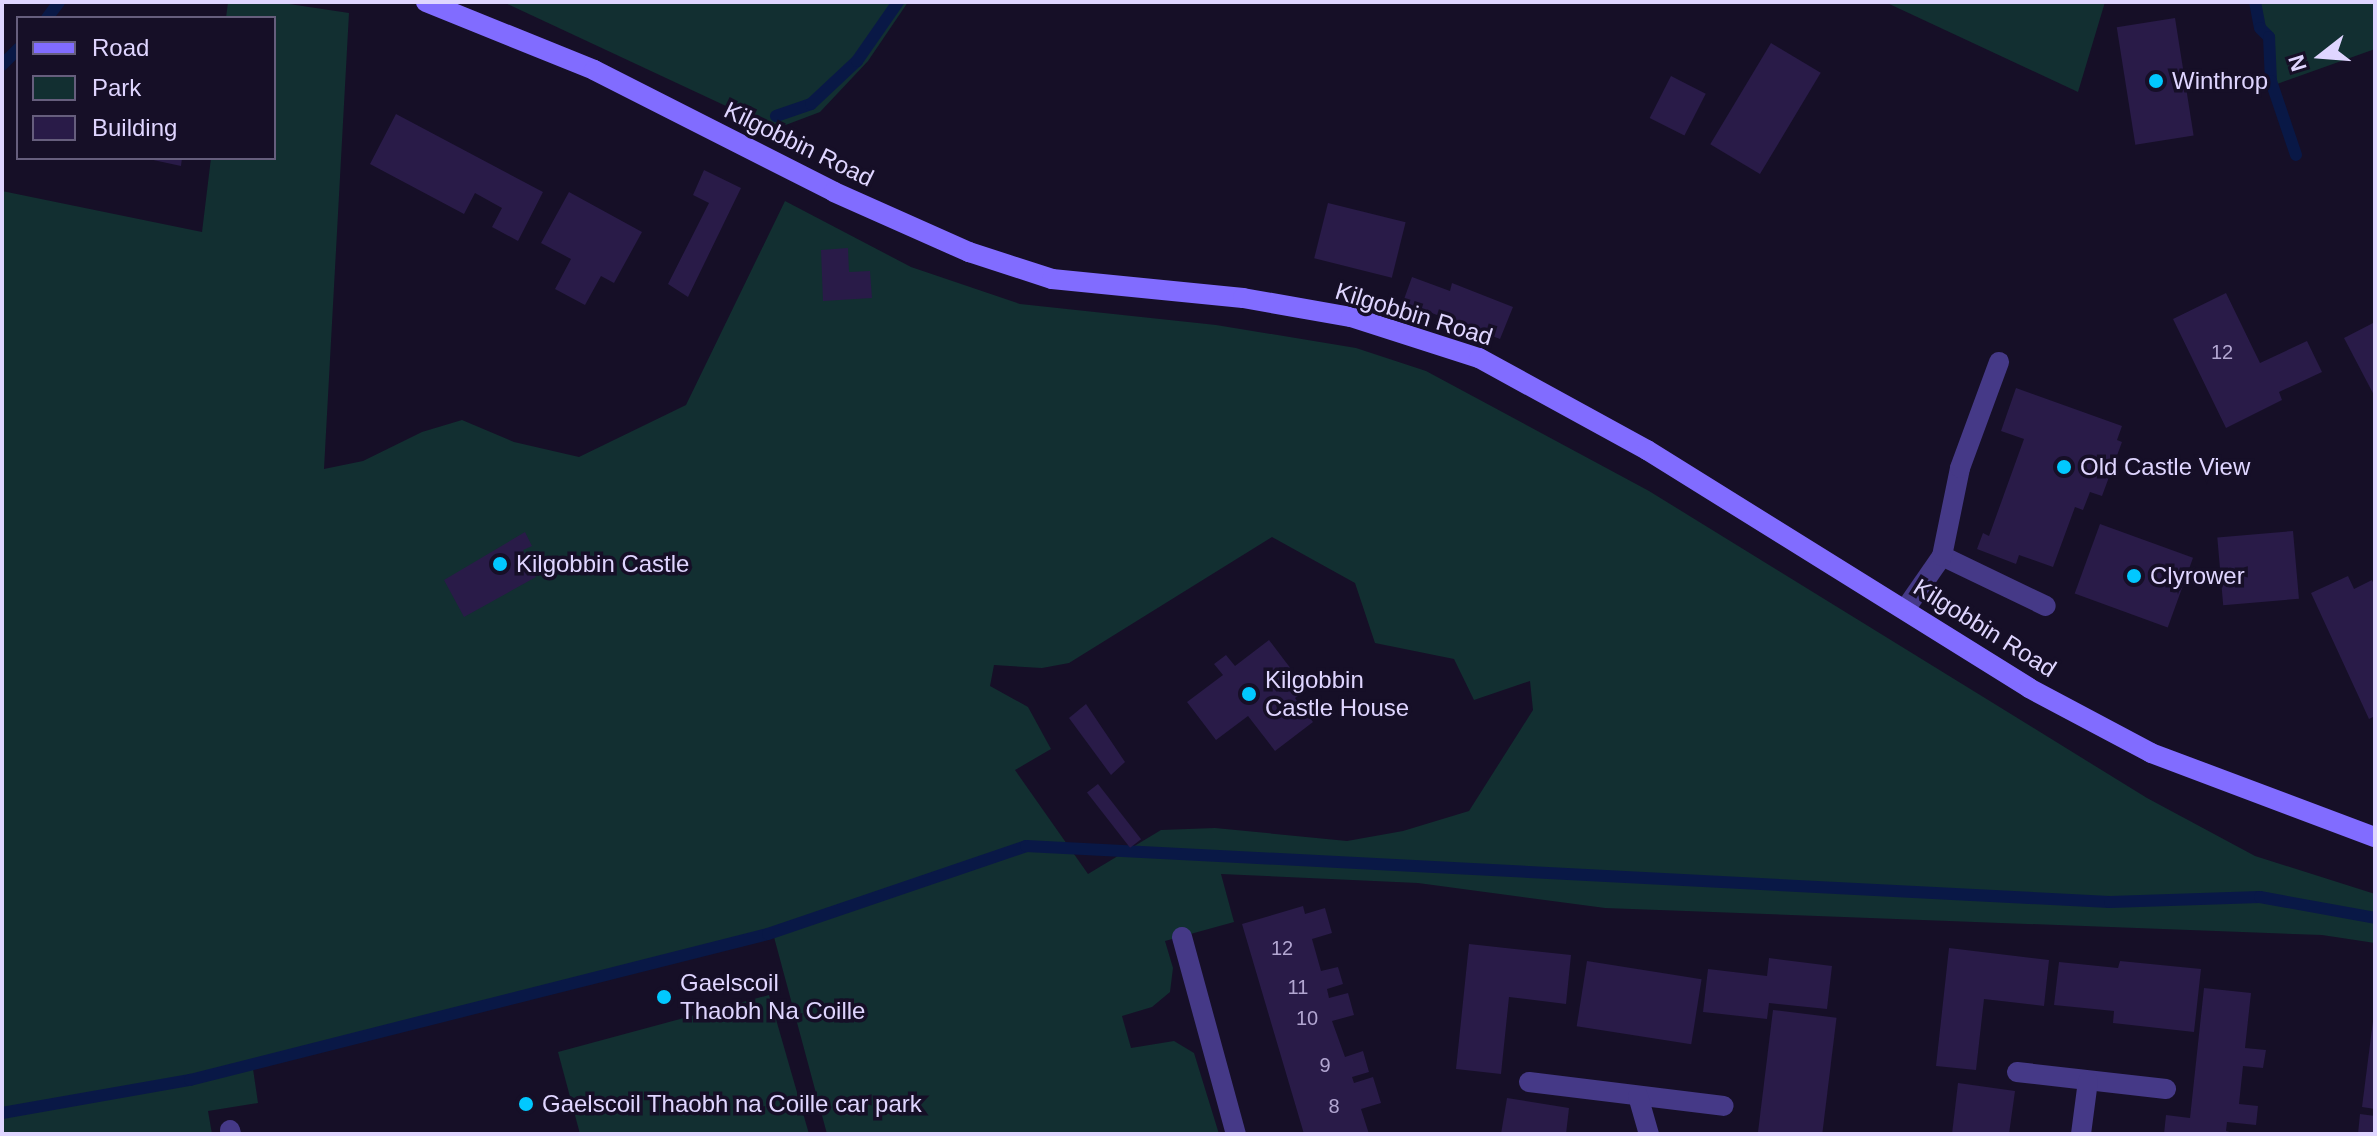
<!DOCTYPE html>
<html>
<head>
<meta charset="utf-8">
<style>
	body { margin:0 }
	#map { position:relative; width:2377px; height:1136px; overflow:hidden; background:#160f27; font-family:Arial,sans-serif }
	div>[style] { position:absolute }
	.green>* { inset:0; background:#122f31 }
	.stream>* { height:12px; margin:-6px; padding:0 6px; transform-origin:6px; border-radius:6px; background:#091846 }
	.building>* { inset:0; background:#291b48; transform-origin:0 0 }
	.street>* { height:20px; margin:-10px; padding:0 10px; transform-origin:10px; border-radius:10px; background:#453987 }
	.secondary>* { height:20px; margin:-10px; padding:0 10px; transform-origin:10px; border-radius:10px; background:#816cff }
	.dots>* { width:22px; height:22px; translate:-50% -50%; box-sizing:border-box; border:4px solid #160f27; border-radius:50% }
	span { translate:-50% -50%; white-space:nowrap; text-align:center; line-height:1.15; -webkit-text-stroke:7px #160f27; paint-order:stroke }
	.number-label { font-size:20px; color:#b2a6d1 }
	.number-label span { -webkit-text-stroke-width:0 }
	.poi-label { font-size:24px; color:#dfd5ff }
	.left { translate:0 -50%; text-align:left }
	.street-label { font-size:24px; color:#dfd5ff }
	.frame { position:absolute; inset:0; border:4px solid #dfd5ff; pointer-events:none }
	.legend { position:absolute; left:16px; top:16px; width:260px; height:144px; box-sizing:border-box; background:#160f27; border:2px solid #665e7d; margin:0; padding:10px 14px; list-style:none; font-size:24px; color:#dfd5ff }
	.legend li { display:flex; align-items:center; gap:16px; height:40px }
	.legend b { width:40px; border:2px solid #665e7d }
	.north { position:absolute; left:2281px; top:16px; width:80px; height:80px; -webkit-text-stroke:6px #160f27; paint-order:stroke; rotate:253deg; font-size:22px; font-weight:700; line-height:32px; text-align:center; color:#dfd5ff }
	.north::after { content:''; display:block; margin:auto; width:28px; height:36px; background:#dfd5ff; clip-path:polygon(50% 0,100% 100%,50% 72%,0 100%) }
</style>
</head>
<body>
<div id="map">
	<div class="green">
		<i style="clip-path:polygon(evenodd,228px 2px,276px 2px,349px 13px,324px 469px,363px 461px,422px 432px,462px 420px,514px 442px,579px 457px,686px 405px,785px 201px,911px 267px,1020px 304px,1216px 325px,1356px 348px,1426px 371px,1649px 491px,2147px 798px,2255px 856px,2375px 894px,2375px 943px,2322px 935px,1605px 908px,1418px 883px,1221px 874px,1234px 922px,1165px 941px,1173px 968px,1170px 992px,1152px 1007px,1122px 1016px,1131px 1048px,1174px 1041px,1194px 1053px,1219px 1134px,827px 1134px,774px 937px,253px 1069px,258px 1103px,208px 1111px,212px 1134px,2px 1134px,2px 191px,202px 232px,211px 158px,274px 158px,274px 18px,226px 18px,228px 2px,1272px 537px,1355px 583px,1375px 643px,1454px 659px,1474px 700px,1530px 681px,1533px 710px,1469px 811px,1403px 831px,1347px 841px,1215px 828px,1161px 830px,1088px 874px,1015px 770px,1051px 749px,1028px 707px,990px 686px,994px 665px,1042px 668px,1069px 663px,1272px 537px)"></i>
		<i style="clip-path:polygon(503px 2px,908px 2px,868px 61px,820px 112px,775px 129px)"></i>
		<i style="clip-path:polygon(1885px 2px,2105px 2px,2078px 92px)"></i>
		<i style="clip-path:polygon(2258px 2px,2375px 2px,2375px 49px,2277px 84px)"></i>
		<i style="clip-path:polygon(769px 995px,809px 1134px,580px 1134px,558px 1052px)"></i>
	</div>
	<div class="stream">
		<i style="left:2255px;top:2px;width:26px;rotate:79deg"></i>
		<i style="left:2260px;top:28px;width:13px;rotate:45deg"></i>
		<i style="left:2269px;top:37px;width:44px;rotate:87.4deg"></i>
		<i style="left:2271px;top:81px;width:78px;rotate:71.3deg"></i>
		<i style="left:47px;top:18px;width:20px;rotate:-53deg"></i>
		<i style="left:2px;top:65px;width:23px;rotate:-45deg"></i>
		<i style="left:776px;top:116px;width:37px;rotate:-19deg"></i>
		<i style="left:811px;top:104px;width:63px;rotate:-43.1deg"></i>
		<i style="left:857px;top:61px;width:72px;rotate:-55.2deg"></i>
		<i style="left:2px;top:1113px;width:191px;rotate:-10deg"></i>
		<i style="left:190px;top:1080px;width:596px;rotate:-14.18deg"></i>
		<i style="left:768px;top:934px;width:273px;rotate:-18.8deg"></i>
		<i style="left:1026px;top:846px;width:1085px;rotate:2.96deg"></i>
		<i style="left:2110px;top:902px;width:150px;rotate:-1.9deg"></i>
		<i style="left:2260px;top:897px;width:117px;rotate:10.3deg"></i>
	</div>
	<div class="building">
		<i style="left:2175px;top:18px;width:119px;height:59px;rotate:81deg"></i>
		<i style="left:1771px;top:43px;width:58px;height:118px;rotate:31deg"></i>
		<i style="left:1671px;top:76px;width:39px;height:47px;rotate:27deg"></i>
		<i style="clip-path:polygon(396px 114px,543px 192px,518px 241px,492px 227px,502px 208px,475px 193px,464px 214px,370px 164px)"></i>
		<i style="clip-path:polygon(144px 158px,182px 158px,181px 166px)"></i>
		<i style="clip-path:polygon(704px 170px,741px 188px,688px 297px,668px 284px,709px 203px,693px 195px)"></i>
		<i style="clip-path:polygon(569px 192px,642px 232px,614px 283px,601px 276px,585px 305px,555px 289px,571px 259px,541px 243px)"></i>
		<i style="left:1328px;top:203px;width:80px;height:57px;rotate:14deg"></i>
		<i style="clip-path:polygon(848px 248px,849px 272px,870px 271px,872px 298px,823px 301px,821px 250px)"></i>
		<i style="clip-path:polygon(1412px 277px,1450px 291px,1452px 283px,1513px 307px,1500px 339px,1403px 302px)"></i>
		<i style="clip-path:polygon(2226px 293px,2260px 363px,2307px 341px,2322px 372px,2279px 392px,2282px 400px,2226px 428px,2173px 319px)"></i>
		<i style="clip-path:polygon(2375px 322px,2375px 397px,2344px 338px)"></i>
		<i style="clip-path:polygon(2016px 388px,2122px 426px,2117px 440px,2122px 442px,2102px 496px,2090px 492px,2083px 510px,2075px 507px,2053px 567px,2019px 555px,2016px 564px,1977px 549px,1983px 533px,1989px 536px,2024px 439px,2001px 431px)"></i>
		<i style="left:2100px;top:524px;width:99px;height:74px;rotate:20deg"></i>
		<i style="left:2293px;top:531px;width:68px;height:76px;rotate:85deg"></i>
		<i style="clip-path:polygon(525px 532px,532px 546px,523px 550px,536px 577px,464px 617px,444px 580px)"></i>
		<i style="clip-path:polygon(2348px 576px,2354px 589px,2372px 580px,2375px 587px,2375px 716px,2369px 719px,2311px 593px)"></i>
		<i style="clip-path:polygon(1269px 640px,1307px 690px,1295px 698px,1313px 722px,1275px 751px,1248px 716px,1216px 740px,1187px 702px,1223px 675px,1214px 664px,1226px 655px,1235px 666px)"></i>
		<i style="clip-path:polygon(1086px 704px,1125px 762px,1111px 775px,1069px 718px)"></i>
		<i style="left:1098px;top:784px;width:70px;height:14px;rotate:52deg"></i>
		<i style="clip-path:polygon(1303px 906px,1305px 914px,1325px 908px,1332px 933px,1312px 939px,1321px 971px,1338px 967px,1343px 984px,1327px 989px,1329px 998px,1348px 993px,1354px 1015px,1332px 1021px,1345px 1057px,1363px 1051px,1369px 1072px,1352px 1077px,1354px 1083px,1373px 1077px,1381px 1103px,1361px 1109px,1369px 1134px,1304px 1134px,1252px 958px,1242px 924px)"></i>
		<i style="clip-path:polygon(1469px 944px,1571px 955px,1566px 1004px,1509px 997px,1501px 1074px,1456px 1069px)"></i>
		<i style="clip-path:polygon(1949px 948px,2049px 960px,2044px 1006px,1984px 999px,1976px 1070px,1936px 1066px)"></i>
		<i style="clip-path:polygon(1769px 958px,1832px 966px,1827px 1009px,1769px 1003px,1767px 1019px,1703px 1012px,1708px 969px,1767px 976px)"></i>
		<i style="left:1587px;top:961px;width:116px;height:66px;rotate:9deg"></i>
		<i style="clip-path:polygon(2120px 961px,2201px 969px,2194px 1032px,2113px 1023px,2114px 1011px,2054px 1005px,2059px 962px,2118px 968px)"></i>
		<i style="clip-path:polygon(2204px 988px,2251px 993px,2245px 1048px,2266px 1050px,2263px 1068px,2243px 1066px,2239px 1104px,2258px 1106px,2256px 1125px,2227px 1122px,2226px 1131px,2237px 1134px,2164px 1134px,2166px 1115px,2190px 1118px)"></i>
		<i style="left:1773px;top:1010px;width:64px;height:125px;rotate:7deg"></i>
		<i style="clip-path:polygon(2373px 1021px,2375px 1021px,2375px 1109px,2362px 1107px)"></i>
		<i style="clip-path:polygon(1958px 1083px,2015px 1091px,2009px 1134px,1952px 1134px)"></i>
		<i style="clip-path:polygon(1507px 1098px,1569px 1108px,1566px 1134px,1501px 1134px)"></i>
		<i style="clip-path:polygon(2360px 1114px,2375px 1116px,2375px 1134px,2358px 1134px)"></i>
	</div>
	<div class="street">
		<i style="left:1942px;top:556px;width:115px;rotate:25.7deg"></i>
		<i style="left:1906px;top:608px;width:63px;rotate:-55.3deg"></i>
		<i style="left:1942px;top:556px;width:90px;rotate:-78.4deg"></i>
		<i style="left:1960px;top:468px;width:113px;rotate:-69.8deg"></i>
		<i style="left:1182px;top:937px;width:204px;rotate:74.7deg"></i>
		<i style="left:2017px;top:1072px;width:150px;rotate:6.5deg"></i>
		<i style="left:1529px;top:1082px;width:196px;rotate:7deg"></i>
		<i style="left:1638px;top:1096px;width:40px;rotate:74deg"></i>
		<i style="left:230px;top:1130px;width:4px;rotate:76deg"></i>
		<i style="left:2081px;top:1134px;width:53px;rotate:-82.5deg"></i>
	</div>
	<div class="secondary">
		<i style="left:426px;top:2px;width:181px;rotate:22deg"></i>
		<i style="left:594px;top:70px;width:269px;rotate:26.9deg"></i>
		<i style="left:834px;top:192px;width:148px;rotate:24deg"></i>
		<i style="left:969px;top:252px;width:87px;rotate:18deg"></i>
		<i style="left:1052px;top:279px;width:192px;rotate:5.7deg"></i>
		<i style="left:1243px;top:298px;width:110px;rotate:10deg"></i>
		<i style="left:1351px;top:317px;width:134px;rotate:17.8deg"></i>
		<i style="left:1479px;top:358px;width:192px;rotate:28.7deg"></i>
		<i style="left:1647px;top:450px;width:450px;rotate:31.9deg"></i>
		<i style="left:2029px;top:688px;width:138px;rotate:28deg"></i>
		<i style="left:2151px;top:753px;width:239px;rotate:20.6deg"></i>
	</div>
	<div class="dots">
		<i style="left:2156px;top:81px;background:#01c8ff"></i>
		<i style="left:2064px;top:467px;background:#01c8ff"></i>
		<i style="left:500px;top:564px;background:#01c8ff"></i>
		<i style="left:2134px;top:576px;background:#01c8ff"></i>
		<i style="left:1249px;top:694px;background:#01c8ff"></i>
		<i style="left:664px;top:997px;background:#01c8ff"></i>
		<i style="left:526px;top:1104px;background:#01c8ff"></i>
	</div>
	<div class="number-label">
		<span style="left:2222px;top:352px">12</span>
		<span style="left:1282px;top:948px">12</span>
		<span style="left:1298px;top:987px">11</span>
		<span style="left:1307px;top:1018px">10</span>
		<span style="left:1325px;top:1065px">9</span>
		<span style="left:1334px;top:1106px">8</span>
	</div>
	<div class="poi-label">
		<span class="left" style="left:2172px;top:81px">Winthrop</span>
		<span class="left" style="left:2080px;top:467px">Old Castle View</span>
		<span class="left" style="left:516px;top:564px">Kilgobbin Castle</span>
		<span class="left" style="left:2150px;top:576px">Clyrower</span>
		<span class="left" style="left:1265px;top:694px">Kilgobbin<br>Castle House</span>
		<span class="left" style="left:680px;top:997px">Gaelscoil<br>Thaobh Na Coille</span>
		<span class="left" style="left:542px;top:1104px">Gaelscoil Thaobh na Coille car park</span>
	</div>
	<div class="street-label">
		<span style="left:799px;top:144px;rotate:26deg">Kilgobbin Road</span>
		<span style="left:1414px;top:314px;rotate:17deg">Kilgobbin Road</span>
		<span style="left:1985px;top:628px;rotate:32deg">Kilgobbin Road</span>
	</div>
	<div class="frame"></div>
	<ul class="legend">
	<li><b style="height:10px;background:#816cff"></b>Road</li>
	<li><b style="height:22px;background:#122f31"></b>Park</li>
	<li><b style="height:22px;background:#291b48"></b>Building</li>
	</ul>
	<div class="north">N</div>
</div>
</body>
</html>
